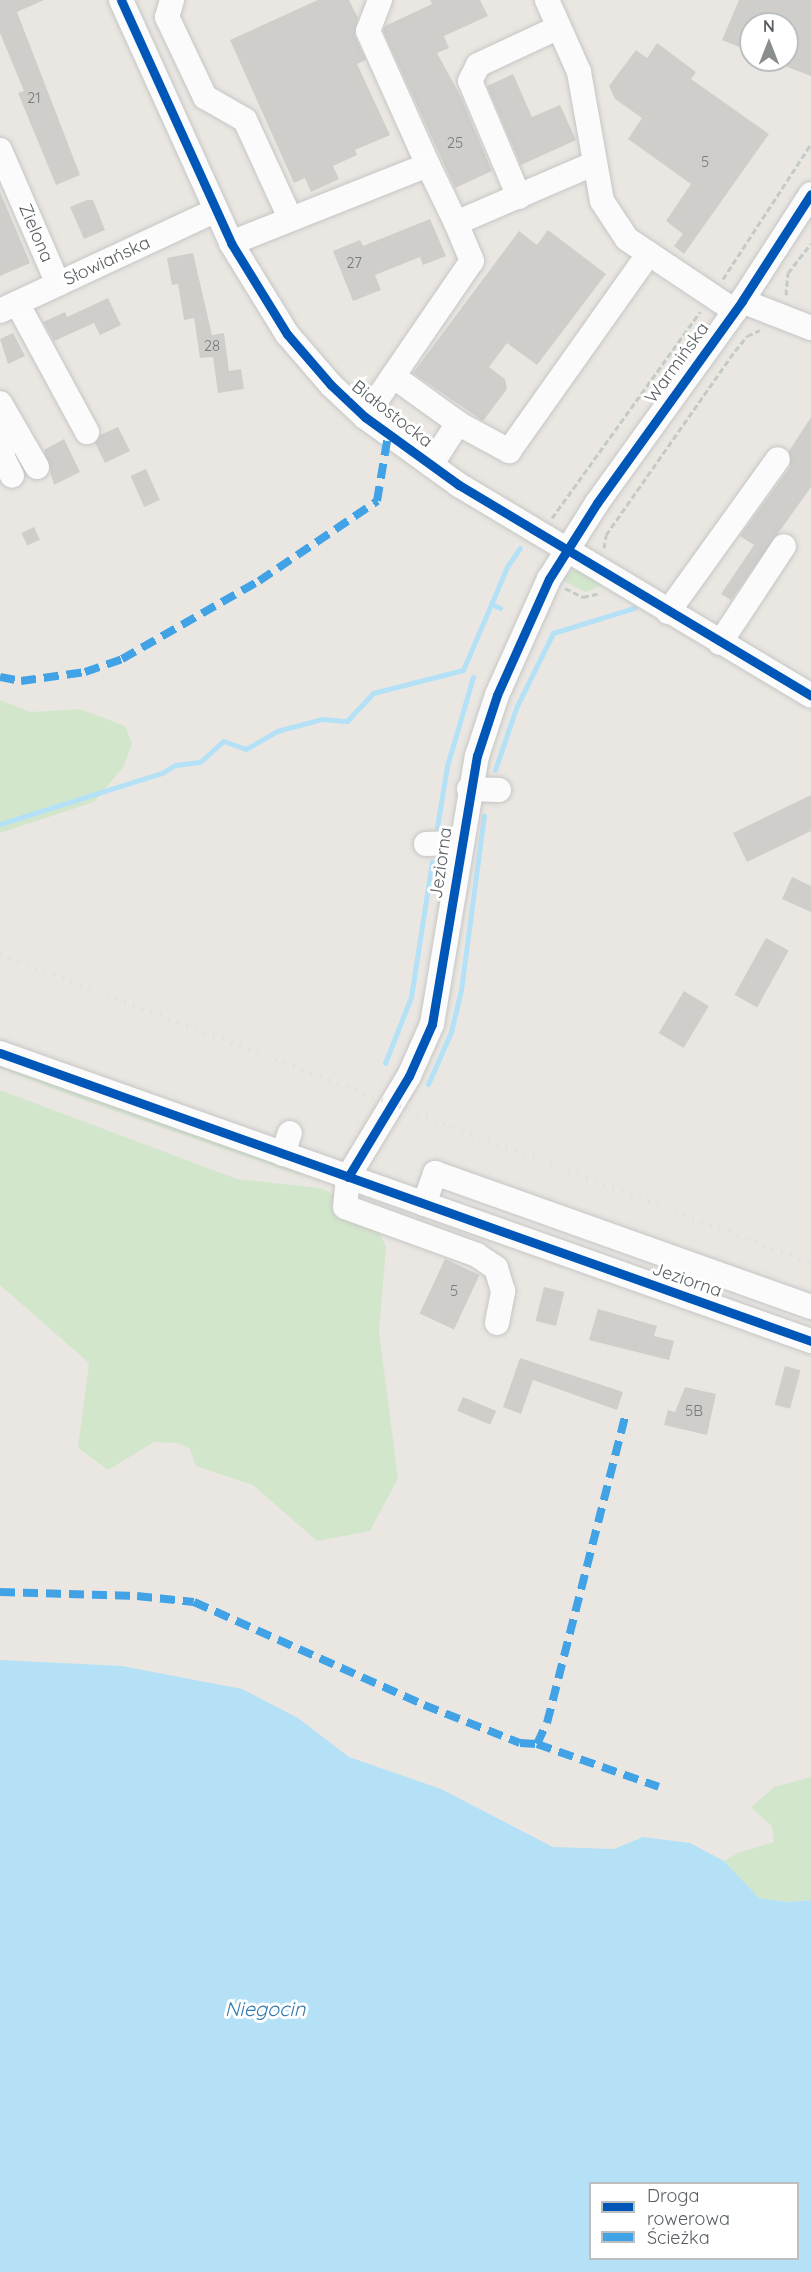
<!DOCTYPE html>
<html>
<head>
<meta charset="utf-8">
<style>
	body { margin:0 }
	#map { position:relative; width:811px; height:2272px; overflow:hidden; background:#eae7e2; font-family:Quicksand,sans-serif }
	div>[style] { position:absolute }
	.green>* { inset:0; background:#d2e6cc }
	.water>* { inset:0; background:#b4e1f6 }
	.stream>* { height:5px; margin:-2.5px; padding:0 2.5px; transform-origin:2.5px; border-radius:2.5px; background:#b4e1f6 }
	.building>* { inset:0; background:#d0cecb; transform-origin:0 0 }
	.path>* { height:3px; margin-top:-1.5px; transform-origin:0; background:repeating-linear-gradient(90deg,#c4cbc7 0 6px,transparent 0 9px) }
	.roads { filter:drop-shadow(0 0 2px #c6c6c5) drop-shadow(0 0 2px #c6c6c5) }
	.minor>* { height:24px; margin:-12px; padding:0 12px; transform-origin:12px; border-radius:12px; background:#fcfbfb }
	.rail>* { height:4.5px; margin-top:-2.25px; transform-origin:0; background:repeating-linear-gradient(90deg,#e1e1e0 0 1.5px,transparent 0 9.5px) }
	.quiet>* { height:8px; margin-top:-4px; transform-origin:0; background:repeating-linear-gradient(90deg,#42a2e6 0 15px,transparent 0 23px) }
	.cycleway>* { height:9px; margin:-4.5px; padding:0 4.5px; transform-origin:4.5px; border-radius:4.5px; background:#0057b8 }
	span { translate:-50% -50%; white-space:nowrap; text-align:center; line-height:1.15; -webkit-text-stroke:6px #fff; paint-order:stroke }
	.number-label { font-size:15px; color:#777b7d }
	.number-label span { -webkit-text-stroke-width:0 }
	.street-label { font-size:18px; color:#585e62 }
	.water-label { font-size:20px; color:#347bad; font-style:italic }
	.legend { position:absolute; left:589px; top:2182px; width:210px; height:78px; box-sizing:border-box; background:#fff; border:2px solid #bcbfc0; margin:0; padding:8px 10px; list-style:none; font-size:18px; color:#585e62 }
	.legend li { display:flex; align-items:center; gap:12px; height:30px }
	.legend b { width:30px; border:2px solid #bcbfc0 }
	.north { position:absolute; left:739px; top:12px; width:60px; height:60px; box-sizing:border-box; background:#fff; border:2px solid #bcbfc0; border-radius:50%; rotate:0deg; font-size:16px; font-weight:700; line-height:24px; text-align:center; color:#585e62 }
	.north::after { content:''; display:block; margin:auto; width:21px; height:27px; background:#8b8e8f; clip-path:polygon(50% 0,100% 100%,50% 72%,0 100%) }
</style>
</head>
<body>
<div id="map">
	<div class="green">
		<i style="clip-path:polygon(574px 570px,585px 571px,603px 585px,586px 592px,559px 579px)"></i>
		<i style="clip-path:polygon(0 700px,30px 712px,80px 709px,125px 726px,132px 743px,124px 766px,94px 802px,0 833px)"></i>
		<i style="clip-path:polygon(0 1061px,307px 1172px,299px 1175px,67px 1094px,0 1068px)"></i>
		<i style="clip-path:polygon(0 1090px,237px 1179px,320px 1188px,369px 1210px,386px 1247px,379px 1332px,398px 1478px,370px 1531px,317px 1541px,253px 1485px,196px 1466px,190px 1449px,177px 1443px,154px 1442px,108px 1470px,78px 1448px,89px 1363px,0 1285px)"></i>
		<i style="clip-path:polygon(811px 1777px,811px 1900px,787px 1902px,759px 1898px,724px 1861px,740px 1852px,774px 1842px,772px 1827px,751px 1807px,774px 1787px)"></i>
	</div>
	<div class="water">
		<i style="clip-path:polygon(evenodd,0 1660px,122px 1666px,242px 1689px,298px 1718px,349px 1757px,441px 1789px,553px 1847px,614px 1849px,643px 1837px,690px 1843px,724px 1861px,759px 1898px,787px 1902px,811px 1900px,811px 2272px,0 2272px,0 1660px,590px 2184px,798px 2184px,798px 2258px,590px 2258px,590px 2184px)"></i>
	</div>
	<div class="stream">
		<i style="left:491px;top:604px;width:10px;rotate:24deg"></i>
		<i style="left:495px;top:770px;width:65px;rotate:-71.3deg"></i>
		<i style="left:516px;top:708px;width:84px;rotate:-63.7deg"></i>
		<i style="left:553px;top:633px;width:85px;rotate:-17.2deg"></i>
		<i style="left:0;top:824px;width:170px;rotate:-17.5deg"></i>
		<i style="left:162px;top:773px;width:15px;rotate:-32deg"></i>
		<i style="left:175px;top:765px;width:25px;rotate:-7deg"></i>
		<i style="left:200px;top:762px;width:31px;rotate:-42deg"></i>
		<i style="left:223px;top:741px;width:24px;rotate:19deg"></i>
		<i style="left:246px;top:749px;width:36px;rotate:-30deg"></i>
		<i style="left:277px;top:731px;width:47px;rotate:-14.9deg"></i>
		<i style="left:322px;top:719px;width:25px;rotate:5deg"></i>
		<i style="left:347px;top:721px;width:38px;rotate:-47deg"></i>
		<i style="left:373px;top:693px;width:93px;rotate:-14.3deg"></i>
		<i style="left:463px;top:670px;width:112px;rotate:-66.9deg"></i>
		<i style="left:507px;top:567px;width:23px;rotate:-56deg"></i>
		<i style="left:437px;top:827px;width:62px;rotate:-80.7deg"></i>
		<i style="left:447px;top:766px;width:93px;rotate:-73.7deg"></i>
		<i style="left:385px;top:1063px;width:71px;rotate:-68.5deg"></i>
		<i style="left:411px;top:997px;width:137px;rotate:-81.2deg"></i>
		<i style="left:428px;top:1084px;width:57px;rotate:-66.1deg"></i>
		<i style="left:451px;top:1032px;width:43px;rotate:-76.6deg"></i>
		<i style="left:461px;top:990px;width:176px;rotate:-82.5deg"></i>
	</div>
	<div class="building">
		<i style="clip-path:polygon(0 0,44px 0,17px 12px,80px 175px,56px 185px,18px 93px,24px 91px,0 33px)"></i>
		<i style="clip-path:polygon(318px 0,349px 0,358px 18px,355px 36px,366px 60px,357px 64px,390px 135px,355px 150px,357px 155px,333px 166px,339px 179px,311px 192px,305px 178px,294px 183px,230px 40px)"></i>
		<i style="clip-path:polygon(430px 0,480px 0,488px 16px,444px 36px,449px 48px,437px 53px,461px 97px,492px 171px,455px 188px,383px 31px,385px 26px,432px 4px)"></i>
		<i style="clip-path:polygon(739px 0,811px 0,811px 76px,787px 67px,787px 24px,751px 24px,751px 52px,722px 40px)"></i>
		<i style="clip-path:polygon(657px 43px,696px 72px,691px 79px,769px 134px,684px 254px,674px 246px,683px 234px,666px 221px,691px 184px,628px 139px,642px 118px,615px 99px,609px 86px,636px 50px,647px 58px)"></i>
		<i style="clip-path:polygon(513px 74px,532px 117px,560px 105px,576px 140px,521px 165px,487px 86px)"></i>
		<i style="clip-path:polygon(0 192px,30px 263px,0 276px)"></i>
		<i style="clip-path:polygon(87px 200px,93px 200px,105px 230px,84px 239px,70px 207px)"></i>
		<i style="clip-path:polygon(430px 219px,446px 256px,423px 265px,420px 257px,375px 275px,381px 290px,353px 301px,333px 251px,360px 240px,363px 246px)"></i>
		<i style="clip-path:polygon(548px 230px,606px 274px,537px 365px,507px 343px,489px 367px,505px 379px,507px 389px,483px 421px,413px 373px,519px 231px,537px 245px)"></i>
		<i style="clip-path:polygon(193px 253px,212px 335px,224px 333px,229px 371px,241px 369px,244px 389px,218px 393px,213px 357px,200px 358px,194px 318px,184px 320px,178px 284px,172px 285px,167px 258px)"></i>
		<i style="clip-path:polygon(108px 298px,121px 325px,100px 335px,94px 323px,54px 341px,43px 322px,65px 312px,67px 317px)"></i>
		<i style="clip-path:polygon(13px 333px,25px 356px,8px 364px,0 339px)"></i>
		<i style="clip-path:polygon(811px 417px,811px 487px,731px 600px,721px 594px,754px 545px,740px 536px,790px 467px,789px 451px)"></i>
		<i style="clip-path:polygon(118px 427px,130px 451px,105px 463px,95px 443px,100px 435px)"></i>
		<i style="clip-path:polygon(64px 439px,80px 472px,54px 485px,44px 450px)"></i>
		<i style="left:146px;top:469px;width:34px;height:17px;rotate:66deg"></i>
		<i style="left:34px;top:527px;width:14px;height:14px;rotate:65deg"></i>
		<i style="clip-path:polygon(811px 795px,811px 831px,747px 862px,733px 833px)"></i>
		<i style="clip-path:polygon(792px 877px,811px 886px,811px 912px,782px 899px)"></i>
		<i style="left:766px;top:938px;width:26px;height:65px;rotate:29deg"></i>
		<i style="left:684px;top:991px;width:29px;height:49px;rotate:31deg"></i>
		<i style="left:445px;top:1259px;width:38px;height:60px;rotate:25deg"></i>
		<i style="left:544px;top:1287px;width:21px;height:35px;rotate:14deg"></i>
		<i style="clip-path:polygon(598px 1309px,657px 1326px,654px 1336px,674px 1341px,669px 1360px,589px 1340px)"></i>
		<i style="clip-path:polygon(520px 1358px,623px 1392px,617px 1410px,533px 1380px,521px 1414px,503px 1407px)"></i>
		<i style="left:785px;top:1366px;width:16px;height:40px;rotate:15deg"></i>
		<i style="clip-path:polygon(685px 1387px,716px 1394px,707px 1435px,664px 1425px,668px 1410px,675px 1412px)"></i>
		<i style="left:463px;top:1397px;width:36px;height:15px;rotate:23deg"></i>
	</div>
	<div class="path">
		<i style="left:723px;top:279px;width:161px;rotate:-56.9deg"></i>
		<i style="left:786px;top:295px;width:22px;rotate:-85deg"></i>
		<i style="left:788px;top:273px;width:37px;rotate:-52deg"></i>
		<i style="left:552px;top:518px;width:254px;rotate:-54.3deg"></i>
		<i style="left:604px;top:548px;width:13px;rotate:-81deg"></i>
		<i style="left:606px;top:535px;width:225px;rotate:-55deg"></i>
		<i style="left:735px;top:351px;width:19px;rotate:-51deg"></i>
		<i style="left:747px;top:336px;width:14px;rotate:-25deg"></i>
		<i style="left:565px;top:588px;width:20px;rotate:27deg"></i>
		<i style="left:583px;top:597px;width:18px;rotate:-13deg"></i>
	</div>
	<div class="roads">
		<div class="minor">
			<i style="left:121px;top:0;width:267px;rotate:65.6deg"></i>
			<i style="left:231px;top:243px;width:107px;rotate:58.4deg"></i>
			<i style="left:287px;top:334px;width:67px;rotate:49.2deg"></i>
			<i style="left:331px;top:385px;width:47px;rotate:43.3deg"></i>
			<i style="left:365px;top:417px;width:116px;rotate:35.9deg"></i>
			<i style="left:459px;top:485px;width:410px;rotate:30.9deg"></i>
			<i style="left:172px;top:0;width:18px;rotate:106deg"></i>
			<i style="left:167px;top:17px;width:89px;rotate:64.6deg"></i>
			<i style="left:205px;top:97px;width:46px;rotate:29.9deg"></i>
			<i style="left:245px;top:120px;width:108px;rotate:65.3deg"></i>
			<i style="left:380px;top:0;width:33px;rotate:111deg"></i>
			<i style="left:368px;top:31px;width:147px;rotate:65.9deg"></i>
			<i style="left:547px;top:0;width:79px;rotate:66deg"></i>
			<i style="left:579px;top:72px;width:131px;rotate:79.9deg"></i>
			<i style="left:602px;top:201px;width:45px;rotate:56.7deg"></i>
			<i style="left:627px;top:239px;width:130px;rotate:33.7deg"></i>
			<i style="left:0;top:150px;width:146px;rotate:66.6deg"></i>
			<i style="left:519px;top:197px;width:126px;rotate:-112.9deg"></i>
			<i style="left:470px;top:81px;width:18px;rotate:-63deg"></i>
			<i style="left:478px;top:65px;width:89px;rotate:-25.1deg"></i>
			<i style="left:231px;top:243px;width:212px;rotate:-21.6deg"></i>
			<i style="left:428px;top:165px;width:64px;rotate:64.2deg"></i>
			<i style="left:456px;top:223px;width:151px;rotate:-23.3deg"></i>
			<i style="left:742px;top:301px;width:74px;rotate:21.4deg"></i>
			<i style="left:17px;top:303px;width:147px;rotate:61.5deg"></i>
			<i style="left:0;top:311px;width:236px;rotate:-25deg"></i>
			<i style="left:393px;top:376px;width:84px;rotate:35.8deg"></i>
			<i style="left:461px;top:425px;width:55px;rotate:28.4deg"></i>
			<i style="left:509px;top:451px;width:242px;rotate:-54.7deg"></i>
			<i style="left:0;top:403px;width:74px;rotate:60deg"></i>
			<i style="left:365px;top:417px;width:189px;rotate:-55.6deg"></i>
			<i style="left:472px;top:261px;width:41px;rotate:-112.8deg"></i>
			<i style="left:8px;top:422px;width:35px;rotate:100deg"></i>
			<i style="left:2px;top:456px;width:22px;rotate:63deg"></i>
			<i style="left:431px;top:465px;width:50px;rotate:-57.3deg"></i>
			<i style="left:668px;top:612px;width:188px;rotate:-54.3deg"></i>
			<i style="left:720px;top:643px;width:116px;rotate:-56.6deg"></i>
			<i style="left:469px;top:789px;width:30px;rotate:2deg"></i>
			<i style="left:426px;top:844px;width:34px;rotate:-2deg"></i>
			<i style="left:0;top:1053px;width:861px;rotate:19.55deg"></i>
			<i style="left:283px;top:1154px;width:22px;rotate:-72deg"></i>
			<i style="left:424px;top:1204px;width:33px;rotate:-70deg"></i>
			<i style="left:435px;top:1173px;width:399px;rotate:19.6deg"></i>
			<i style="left:497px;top:1323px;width:33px;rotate:-79deg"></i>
			<i style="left:503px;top:1291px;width:24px;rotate:-107deg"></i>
			<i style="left:496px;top:1268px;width:23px;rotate:-146deg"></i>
			<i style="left:477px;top:1255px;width:140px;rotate:-160deg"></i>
			<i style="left:345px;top:1207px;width:30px;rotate:-84deg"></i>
			<i style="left:348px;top:1177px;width:118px;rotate:-58.9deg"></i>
			<i style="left:409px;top:1076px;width:57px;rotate:-66.1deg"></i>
			<i style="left:432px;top:1024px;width:272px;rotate:-80.5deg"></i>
			<i style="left:477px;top:756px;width:64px;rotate:-71.8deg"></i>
			<i style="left:497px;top:695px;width:127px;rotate:-65.9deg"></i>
			<i style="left:549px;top:579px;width:90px;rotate:-57.7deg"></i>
			<i style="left:597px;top:503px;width:249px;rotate:-54.3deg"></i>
			<i style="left:742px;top:301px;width:127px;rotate:-57.2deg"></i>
		</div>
	</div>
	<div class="rail">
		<i style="left:0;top:954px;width:868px;rotate:20.86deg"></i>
	</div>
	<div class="quiet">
		<i style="left:0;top:677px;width:21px;rotate:11deg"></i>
		<i style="left:21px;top:681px;width:65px;rotate:-8deg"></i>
		<i style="left:85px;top:672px;width:39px;rotate:-19deg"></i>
		<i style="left:122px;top:659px;width:158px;rotate:-29.7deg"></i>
		<i style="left:259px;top:581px;width:143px;rotate:-34.1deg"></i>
		<i style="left:377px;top:501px;width:67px;rotate:-80.5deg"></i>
		<i style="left:0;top:1592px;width:137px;rotate:1.7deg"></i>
		<i style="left:137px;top:1596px;width:57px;rotate:6deg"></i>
		<i style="left:194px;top:1602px;width:252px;rotate:24.1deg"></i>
		<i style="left:424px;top:1705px;width:103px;rotate:21.6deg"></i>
		<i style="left:520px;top:1743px;width:17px;rotate:3deg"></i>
		<i style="left:537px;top:1744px;width:129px;rotate:19.4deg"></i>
		<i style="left:537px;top:1744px;width:23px;rotate:-65deg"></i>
		<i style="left:547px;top:1723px;width:317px;rotate:-75.7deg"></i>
	</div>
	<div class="cycleway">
		<i style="left:121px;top:0;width:267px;rotate:65.6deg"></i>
		<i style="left:231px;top:243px;width:107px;rotate:58.4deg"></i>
		<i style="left:287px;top:334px;width:67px;rotate:49.2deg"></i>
		<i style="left:331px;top:385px;width:47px;rotate:43.3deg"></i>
		<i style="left:365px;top:417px;width:116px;rotate:35.9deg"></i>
		<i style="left:459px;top:485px;width:410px;rotate:30.9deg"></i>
		<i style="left:0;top:1053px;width:861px;rotate:19.55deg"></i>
		<i style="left:348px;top:1177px;width:118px;rotate:-58.9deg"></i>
		<i style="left:409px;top:1076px;width:57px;rotate:-66.1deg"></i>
		<i style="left:432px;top:1024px;width:272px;rotate:-80.5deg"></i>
		<i style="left:477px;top:756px;width:64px;rotate:-71.8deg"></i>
		<i style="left:497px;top:695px;width:127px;rotate:-65.9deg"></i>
		<i style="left:549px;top:579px;width:90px;rotate:-57.7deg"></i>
		<i style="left:597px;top:503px;width:249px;rotate:-54.3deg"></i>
		<i style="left:742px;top:301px;width:127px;rotate:-57.2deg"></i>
	</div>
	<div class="number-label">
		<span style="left:34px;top:98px">21</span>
		<span style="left:455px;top:143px">25</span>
		<span style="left:705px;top:162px">5</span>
		<span style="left:354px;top:263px">27</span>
		<span style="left:212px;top:346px">28</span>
		<span style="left:454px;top:1291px">5</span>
		<span style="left:694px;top:1411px">5B</span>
	</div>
	<div class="street-label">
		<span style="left:36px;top:233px;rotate:67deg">Zielona</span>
		<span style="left:107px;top:261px;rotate:-25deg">Słowiańska</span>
		<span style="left:677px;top:363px;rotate:-54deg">Warmińska</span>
		<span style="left:392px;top:414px;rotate:38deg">Białostocka</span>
		<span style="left:441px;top:863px;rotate:-82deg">Jeziorna</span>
		<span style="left:687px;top:1280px;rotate:19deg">Jeziorna</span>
	</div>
	<div class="water-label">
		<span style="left:265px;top:2008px">Niegocin</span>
	</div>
	<ul class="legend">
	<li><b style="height:8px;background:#0057b8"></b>Droga rowerowa</li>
	<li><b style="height:8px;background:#42a2e6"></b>Ścieżka</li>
	</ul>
	<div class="north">N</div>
</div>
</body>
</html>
